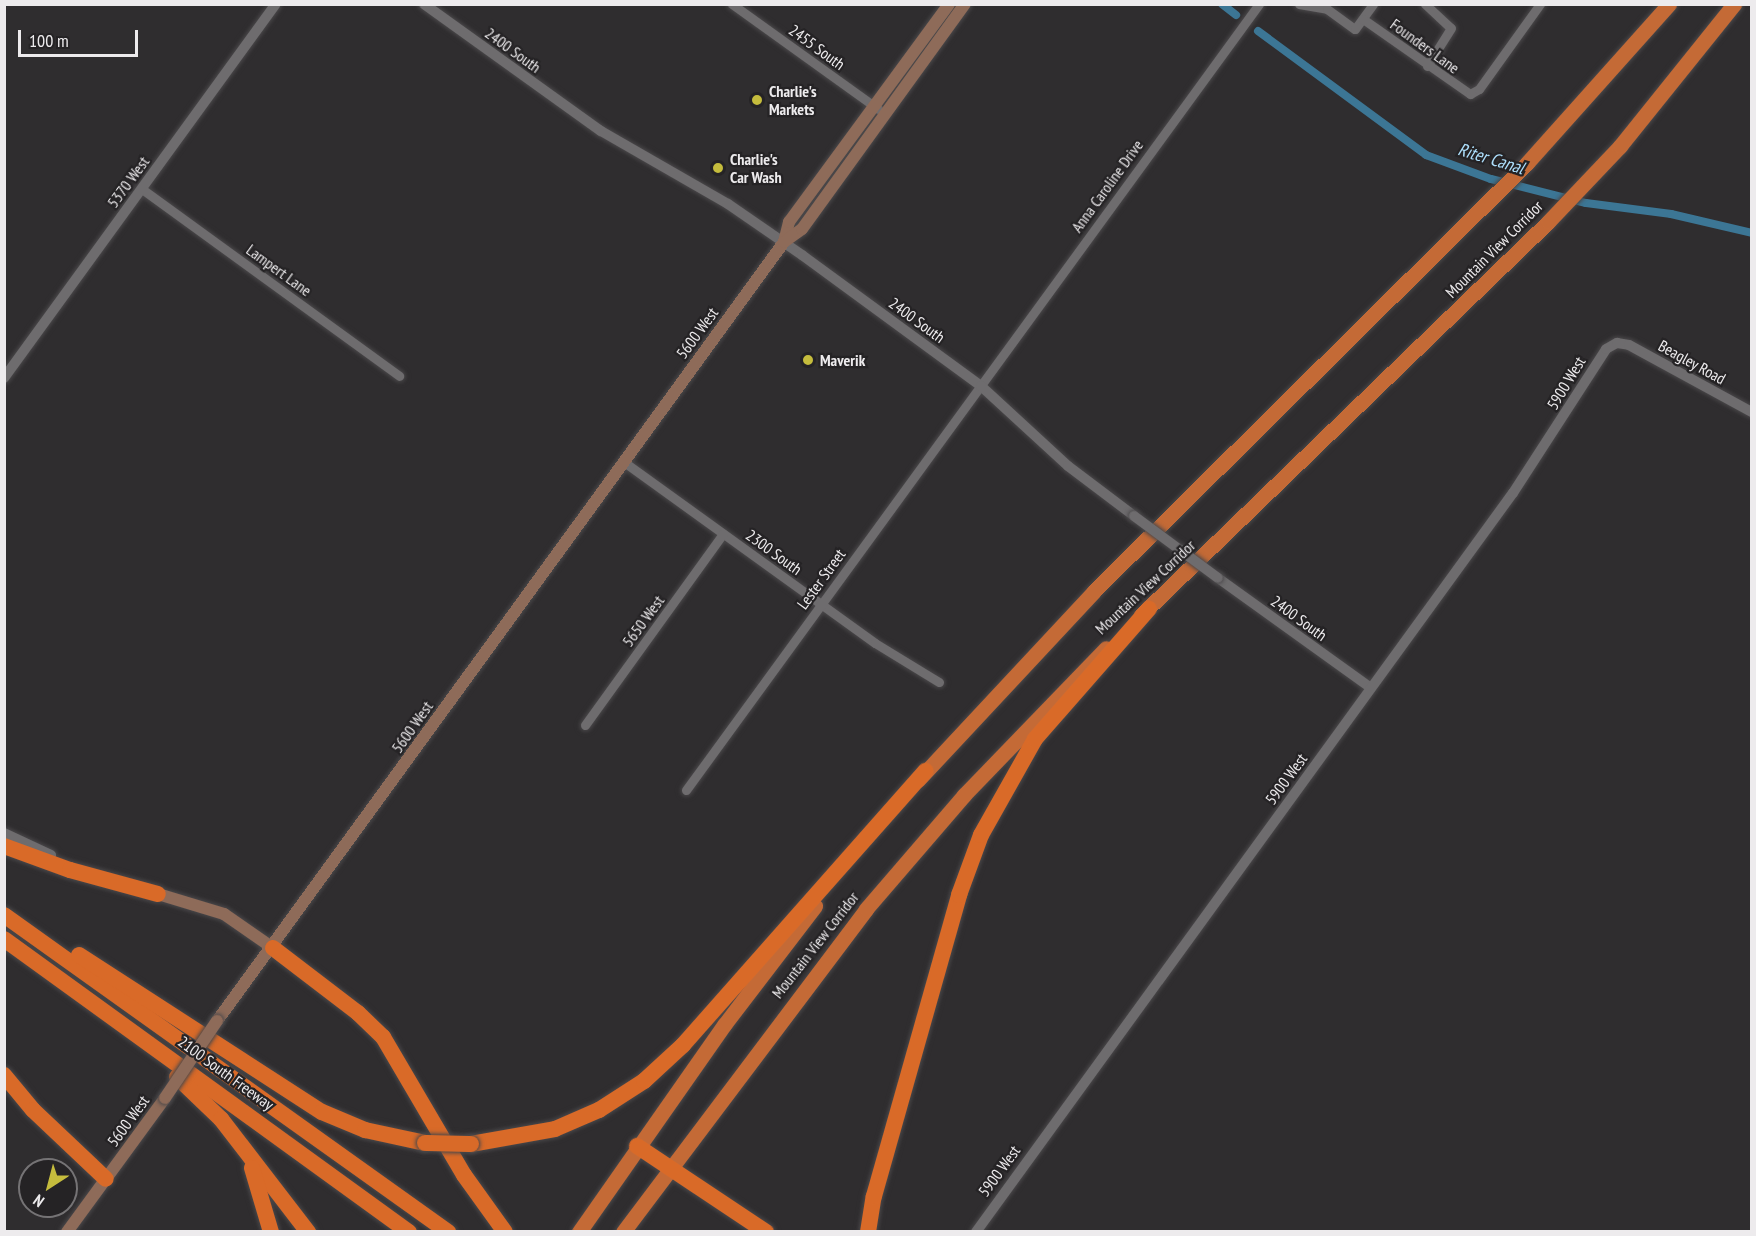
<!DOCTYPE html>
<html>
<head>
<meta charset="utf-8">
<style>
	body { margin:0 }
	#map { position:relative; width:1756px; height:1236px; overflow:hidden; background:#2f2d2f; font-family:"PT Sans Narrow",sans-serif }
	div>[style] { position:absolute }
	.canal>* { height:8px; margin:-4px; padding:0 4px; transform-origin:4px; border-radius:4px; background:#3c7695 }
	.roads { filter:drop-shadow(0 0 2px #4a484a) drop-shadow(0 0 2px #4a484a) }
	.minor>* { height:9px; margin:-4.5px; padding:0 4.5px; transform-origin:4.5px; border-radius:4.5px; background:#6e6c6e }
	.tertiary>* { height:10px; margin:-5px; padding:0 5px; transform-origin:5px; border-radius:5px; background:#6e6c6e }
	.secondary>* { height:12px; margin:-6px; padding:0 6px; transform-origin:6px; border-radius:6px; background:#8e6b59 }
	.trunk>* { height:15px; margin:-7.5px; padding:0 7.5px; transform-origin:7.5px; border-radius:7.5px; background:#c46a36 }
	.motorway>* { height:16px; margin:-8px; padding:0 8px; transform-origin:8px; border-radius:8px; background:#d96a28 }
	.bridges { filter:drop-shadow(0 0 2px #4a484a) drop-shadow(0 0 2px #4a484a) }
	.tertiary-bridge>* { height:10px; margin:-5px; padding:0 5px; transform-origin:5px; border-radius:5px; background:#6e6c6e }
	.secondary-bridge>* { height:12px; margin:-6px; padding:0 6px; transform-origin:6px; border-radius:6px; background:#8e6b59 }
	.motorway-bridge>* { height:16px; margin:-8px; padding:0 8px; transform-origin:8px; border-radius:8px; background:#d96a28 }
	.dots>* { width:16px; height:16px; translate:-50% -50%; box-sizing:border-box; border:3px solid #252325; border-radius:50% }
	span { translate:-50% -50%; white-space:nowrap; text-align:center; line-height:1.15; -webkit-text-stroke:4.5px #252325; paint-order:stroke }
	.street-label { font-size:16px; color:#edebed }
	.poi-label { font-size:16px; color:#edebed; font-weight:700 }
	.left { translate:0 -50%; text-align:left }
	.water-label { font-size:18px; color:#addefb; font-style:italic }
	.frame { position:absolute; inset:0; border:6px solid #edebed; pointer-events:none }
	.north { position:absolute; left:18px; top:1158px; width:60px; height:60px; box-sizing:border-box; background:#252325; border:2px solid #757375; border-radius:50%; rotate:216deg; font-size:16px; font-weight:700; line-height:24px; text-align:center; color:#edebed }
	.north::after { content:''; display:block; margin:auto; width:21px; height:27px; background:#c5bc3d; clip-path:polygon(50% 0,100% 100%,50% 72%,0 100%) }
	.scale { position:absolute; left:18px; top:30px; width:120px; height:27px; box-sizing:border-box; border:3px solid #edebed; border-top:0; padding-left:8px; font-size:18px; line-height:21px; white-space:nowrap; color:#edebed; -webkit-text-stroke:4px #252325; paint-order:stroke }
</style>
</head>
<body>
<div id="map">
	<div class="canal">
		<i style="left:1222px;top:4px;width:18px;rotate:38deg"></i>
		<i style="left:1258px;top:31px;width:209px;rotate:36.4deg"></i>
		<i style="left:1426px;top:155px;width:69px;rotate:20.3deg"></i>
		<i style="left:1491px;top:179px;width:98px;rotate:14.2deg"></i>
		<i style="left:1586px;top:203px;width:86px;rotate:7.4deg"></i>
		<i style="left:1671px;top:214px;width:83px;rotate:13.2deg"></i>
	</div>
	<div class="roads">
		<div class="minor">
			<i style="left:732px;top:4px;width:180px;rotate:35.7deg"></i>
			<i style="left:1299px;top:4px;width:28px;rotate:10deg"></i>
			<i style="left:1327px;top:9px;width:34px;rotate:36deg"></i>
			<i style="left:1355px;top:29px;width:31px;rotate:-54deg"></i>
			<i style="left:1425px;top:4px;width:35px;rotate:43deg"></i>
			<i style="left:1451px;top:28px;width:45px;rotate:122.3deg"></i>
			<i style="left:1363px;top:19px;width:131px;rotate:35deg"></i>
			<i style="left:1470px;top:94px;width:10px;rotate:-29deg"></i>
			<i style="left:1479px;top:89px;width:105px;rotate:-54.3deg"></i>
			<i style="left:142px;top:189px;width:318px;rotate:36deg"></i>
			<i style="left:624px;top:462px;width:309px;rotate:35.8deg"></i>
			<i style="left:875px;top:643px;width:75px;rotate:31.4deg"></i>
			<i style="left:585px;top:725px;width:236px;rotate:-54.2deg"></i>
			<i style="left:686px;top:790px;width:973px;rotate:-53.91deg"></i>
		</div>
		<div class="tertiary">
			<i style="left:424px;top:4px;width:218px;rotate:35.7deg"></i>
			<i style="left:601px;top:131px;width:146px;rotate:29.9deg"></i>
			<i style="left:728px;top:204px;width:90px;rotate:34.6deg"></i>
			<i style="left:802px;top:255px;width:222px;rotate:36.2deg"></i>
			<i style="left:981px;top:386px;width:118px;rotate:42.6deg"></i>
			<i style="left:1068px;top:466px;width:83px;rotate:37.1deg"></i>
			<i style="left:4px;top:378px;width:462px;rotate:-54deg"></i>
			<i style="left:1218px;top:578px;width:188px;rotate:35.7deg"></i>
			<i style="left:4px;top:833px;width:52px;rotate:25.1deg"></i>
			<i style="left:976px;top:1232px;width:914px;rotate:-54deg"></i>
			<i style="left:1513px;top:493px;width:171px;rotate:-57.1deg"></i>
			<i style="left:1606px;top:349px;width:13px;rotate:-29deg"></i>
			<i style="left:1617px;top:343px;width:12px;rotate:9deg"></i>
			<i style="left:1629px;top:345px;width:140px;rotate:28.6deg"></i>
		</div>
		<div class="secondary">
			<i style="left:784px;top:242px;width:21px;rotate:-76deg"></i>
			<i style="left:789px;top:222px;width:270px;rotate:-53.7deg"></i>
			<i style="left:158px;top:894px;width:69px;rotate:16.9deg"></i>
			<i style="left:224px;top:914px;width:60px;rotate:34.8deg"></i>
			<i style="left:217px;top:1021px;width:963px;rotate:-53.95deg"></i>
			<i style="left:784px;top:242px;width:22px;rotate:-36deg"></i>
			<i style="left:802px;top:229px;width:278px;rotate:-54.1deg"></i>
			<i style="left:67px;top:1232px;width:166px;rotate:-53.8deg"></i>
		</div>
		<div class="trunk">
			<i style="left:1141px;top:615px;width:566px;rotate:-44deg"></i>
			<i style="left:1548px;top:222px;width:105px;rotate:-46.5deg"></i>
			<i style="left:1620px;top:146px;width:182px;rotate:-51.2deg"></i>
			<i style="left:918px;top:780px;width:258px;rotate:-47deg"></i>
			<i style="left:1094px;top:591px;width:609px;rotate:-44.67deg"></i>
			<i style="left:1527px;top:163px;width:213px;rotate:-48.2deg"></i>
			<i style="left:579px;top:1232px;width:253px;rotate:-55deg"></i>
			<i style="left:724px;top:1025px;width:150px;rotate:-52.6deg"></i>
			<i style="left:623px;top:1232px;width:404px;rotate:-53deg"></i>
			<i style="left:866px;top:909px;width:150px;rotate:-49.3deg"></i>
			<i style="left:964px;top:795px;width:204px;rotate:-46deg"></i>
		</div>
		<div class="motorway">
			<i style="left:4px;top:846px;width:70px;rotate:20deg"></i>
			<i style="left:70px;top:870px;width:91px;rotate:15.3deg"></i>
			<i style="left:4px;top:915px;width:546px;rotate:35.53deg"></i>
			<i style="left:4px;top:939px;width:500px;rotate:35.9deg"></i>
			<i style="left:273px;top:948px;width:107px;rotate:37.4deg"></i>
			<i style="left:358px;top:1013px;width:35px;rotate:44deg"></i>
			<i style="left:383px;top:1037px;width:160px;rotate:59.6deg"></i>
			<i style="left:464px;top:1175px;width:70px;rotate:54.3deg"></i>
			<i style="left:79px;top:955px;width:289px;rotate:32.9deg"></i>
			<i style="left:322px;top:1112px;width:47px;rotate:22.7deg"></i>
			<i style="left:365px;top:1130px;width:61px;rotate:12.2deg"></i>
			<i style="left:4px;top:1075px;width:45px;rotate:50.4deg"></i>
			<i style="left:33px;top:1110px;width:100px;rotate:43.4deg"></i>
			<i style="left:177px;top:1077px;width:61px;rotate:43.7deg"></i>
			<i style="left:221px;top:1119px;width:143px;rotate:52.4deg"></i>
			<i style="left:471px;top:1144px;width:85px;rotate:-10.1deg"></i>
			<i style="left:555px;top:1129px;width:48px;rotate:-23.4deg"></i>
			<i style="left:599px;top:1110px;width:54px;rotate:-32.8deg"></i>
			<i style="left:644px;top:1081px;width:53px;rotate:-42.7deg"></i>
			<i style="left:683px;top:1045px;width:366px;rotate:-48.5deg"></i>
			<i style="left:637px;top:1146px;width:155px;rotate:33.7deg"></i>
			<i style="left:252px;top:1168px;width:67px;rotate:73.5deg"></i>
			<i style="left:868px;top:1232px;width:36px;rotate:-81deg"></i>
			<i style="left:874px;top:1196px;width:313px;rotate:-74.2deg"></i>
			<i style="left:959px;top:895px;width:64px;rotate:-69.9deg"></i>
			<i style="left:981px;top:835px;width:110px;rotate:-60.6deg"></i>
			<i style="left:1035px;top:739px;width:173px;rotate:-48.8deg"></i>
		</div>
	</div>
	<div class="bridges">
		<div class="tertiary-bridge">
			<i style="left:1134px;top:516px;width:104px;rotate:36.4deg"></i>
		</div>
		<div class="secondary-bridge">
			<i style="left:165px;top:1098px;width:93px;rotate:-56deg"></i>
		</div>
		<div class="motorway-bridge">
			<i style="left:425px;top:1143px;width:46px;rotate:1.2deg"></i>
		</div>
	</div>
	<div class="dots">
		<i style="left:757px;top:100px;background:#c5bc3d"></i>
		<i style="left:718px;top:168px;background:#c5bc3d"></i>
		<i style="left:808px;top:360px;background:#c5bc3d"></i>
	</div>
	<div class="street-label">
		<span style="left:1425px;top:46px;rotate:36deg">Founders Lane</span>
		<span style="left:817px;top:47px;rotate:36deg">2455 South</span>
		<span style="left:513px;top:50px;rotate:36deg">2400 South</span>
		<span style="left:128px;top:182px;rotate:-54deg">5370 West</span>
		<span style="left:1107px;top:186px;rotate:-54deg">Anna Caroline Drive</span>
		<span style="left:1494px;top:249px;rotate:-45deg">Mountain View Corridor</span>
		<span style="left:279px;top:270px;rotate:36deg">Lampert Lane</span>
		<span style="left:917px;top:320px;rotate:36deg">2400 South</span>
		<span style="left:697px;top:333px;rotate:-54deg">5600 West</span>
		<span style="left:1692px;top:362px;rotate:29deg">Beagley Road</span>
		<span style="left:1566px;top:383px;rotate:-59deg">5900 West</span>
		<span style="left:774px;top:552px;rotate:36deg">2300 South</span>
		<span style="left:821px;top:579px;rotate:-54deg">Lester Street</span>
		<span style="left:1145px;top:587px;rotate:-43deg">Mountain View Corridor</span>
		<span style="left:1299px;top:618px;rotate:36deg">2400 South</span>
		<span style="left:643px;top:621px;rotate:-54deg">5650 West</span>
		<span style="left:412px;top:727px;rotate:-55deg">5600 West</span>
		<span style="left:1286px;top:779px;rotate:-54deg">5900 West</span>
		<span style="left:815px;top:945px;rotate:-52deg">Mountain View Corridor</span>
		<span style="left:226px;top:1073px;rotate:36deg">2100 South Freeway</span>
		<span style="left:128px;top:1121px;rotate:-54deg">5600 West</span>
		<span style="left:999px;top:1171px;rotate:-54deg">5900 West</span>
	</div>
	<div class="poi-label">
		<span class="left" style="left:769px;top:100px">Charlie's<br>Markets</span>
		<span class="left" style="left:730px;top:168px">Charlie's<br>Car Wash</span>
		<span class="left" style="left:820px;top:360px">Maverik</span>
	</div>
	<div class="water-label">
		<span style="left:1491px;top:159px;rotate:17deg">Riter Canal</span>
	</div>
	<div class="frame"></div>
	<div class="north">N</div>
	<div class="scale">100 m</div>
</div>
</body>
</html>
